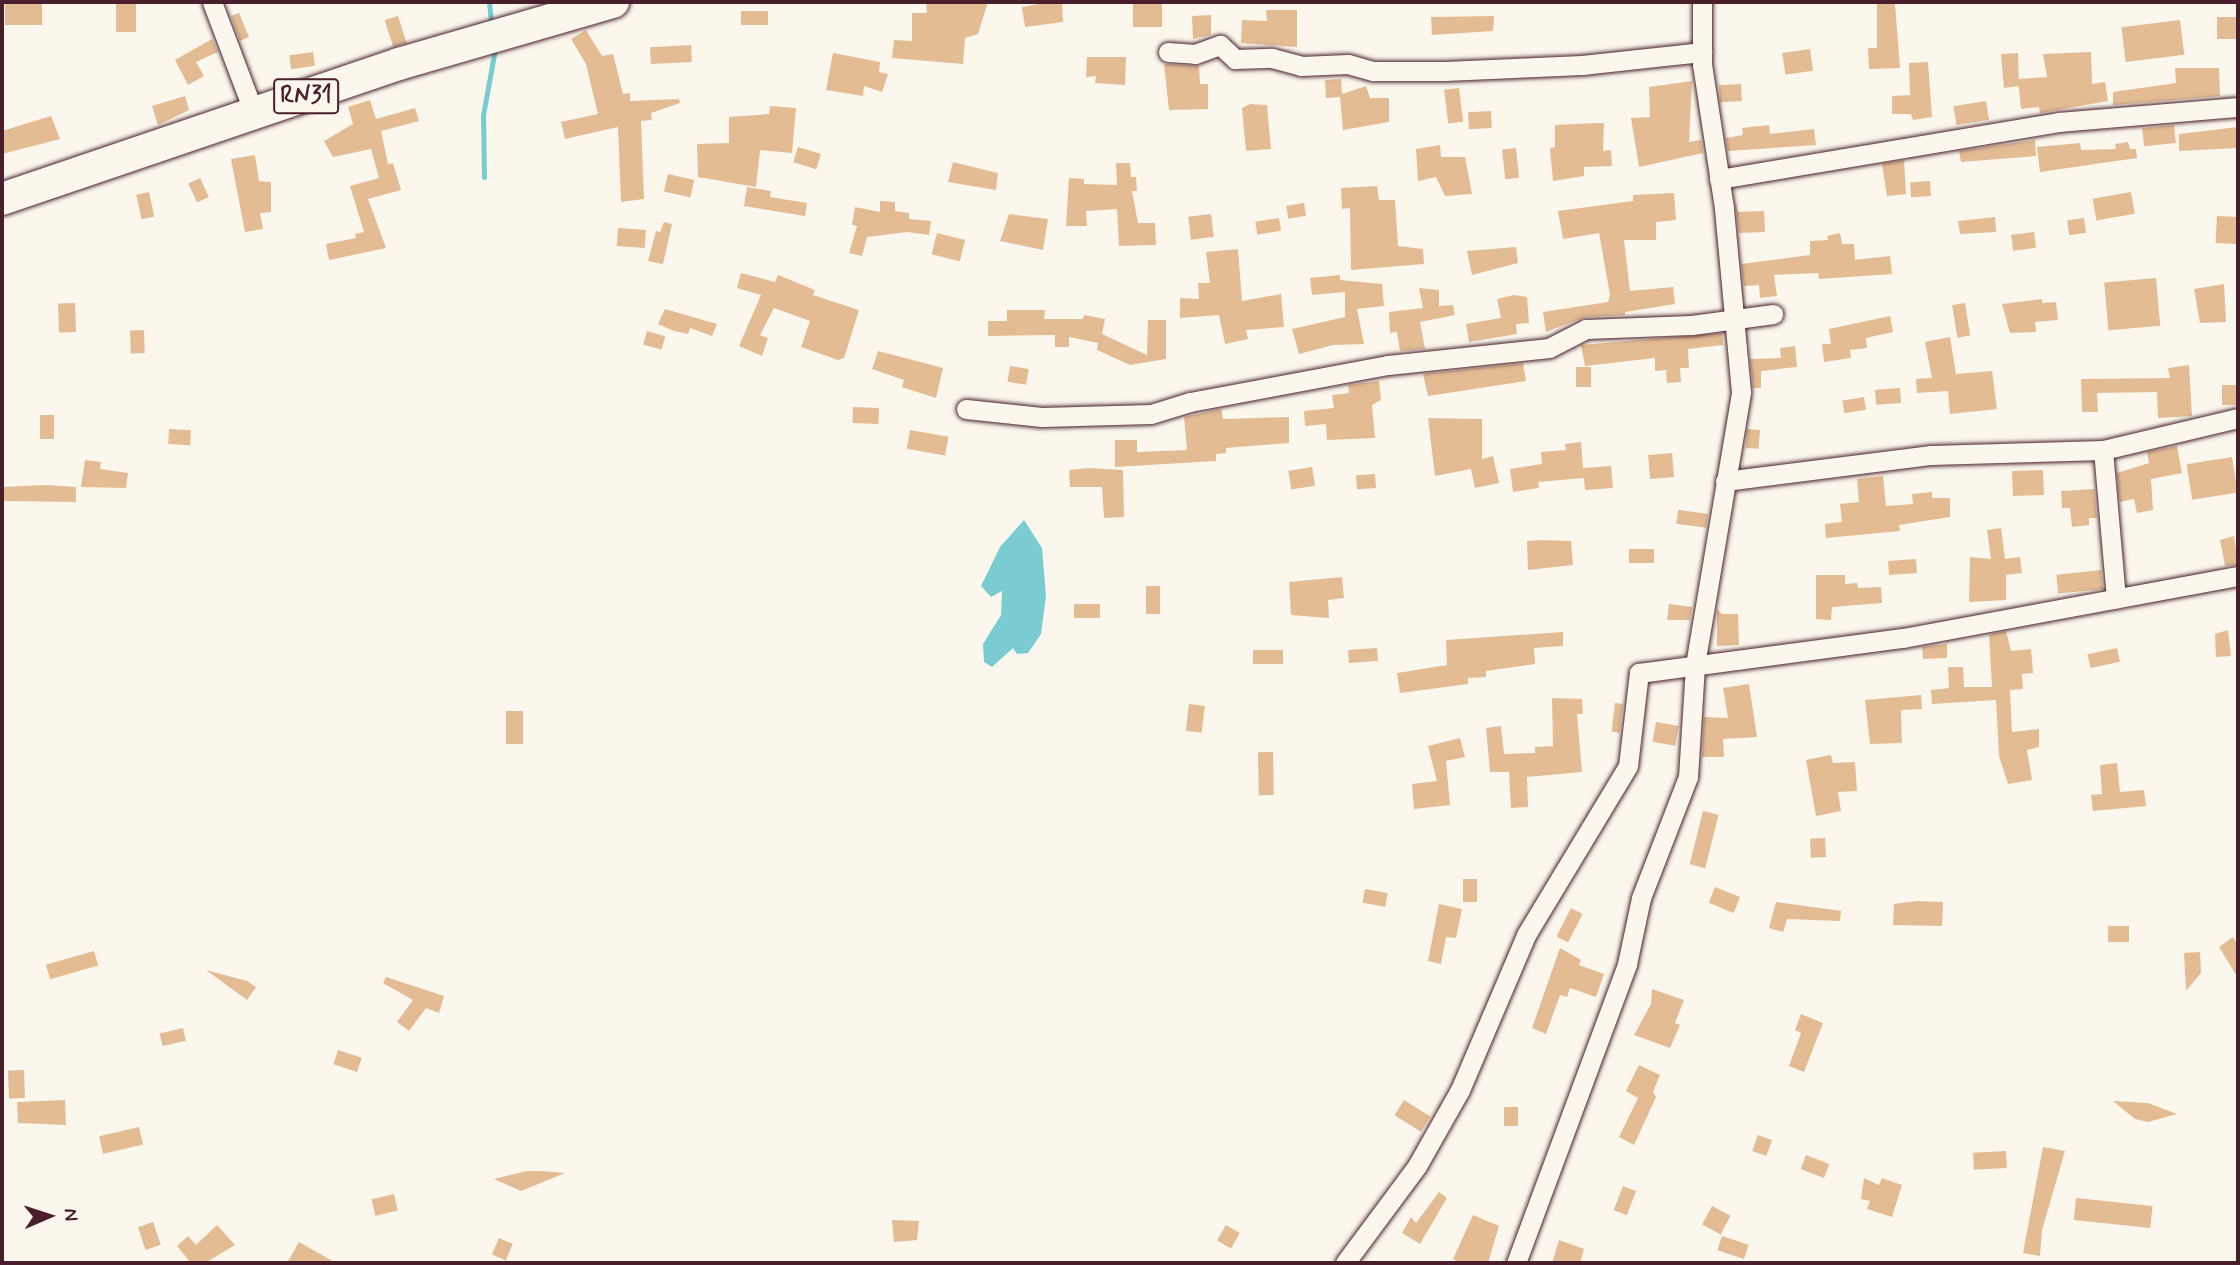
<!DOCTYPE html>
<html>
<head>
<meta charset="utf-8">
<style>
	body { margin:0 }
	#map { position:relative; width:2240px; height:1265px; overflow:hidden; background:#fbf7ec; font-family:Mynerve,sans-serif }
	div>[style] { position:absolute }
	.water>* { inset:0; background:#7accd1 }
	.stream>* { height:5px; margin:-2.5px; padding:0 2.5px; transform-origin:2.5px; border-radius:2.5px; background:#7accd1 }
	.building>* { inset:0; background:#e3bc94; transform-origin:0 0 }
	.roads { filter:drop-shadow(0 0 2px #4a1f2b) drop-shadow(0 0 2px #4a1f2b) }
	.street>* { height:19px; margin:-9.5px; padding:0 9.5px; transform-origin:9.5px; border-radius:9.5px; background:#fbf7ec }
	.primary>* { height:32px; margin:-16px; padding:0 16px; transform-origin:16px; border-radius:16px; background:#fbf7ec }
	span { translate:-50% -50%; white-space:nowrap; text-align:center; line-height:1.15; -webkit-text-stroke:5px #fbf7ec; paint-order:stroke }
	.shield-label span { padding:2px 5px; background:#fbf7ec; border:2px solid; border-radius:5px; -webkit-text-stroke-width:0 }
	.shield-label { font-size:24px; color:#4a1f2b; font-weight:700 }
	.frame { position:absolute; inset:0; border:4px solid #4a1f2b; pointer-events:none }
	.north { position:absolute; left:14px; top:1181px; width:70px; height:70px; -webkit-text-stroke:5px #fbf7ec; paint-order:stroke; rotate:87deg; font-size:19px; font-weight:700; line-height:28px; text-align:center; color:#4a1f2b }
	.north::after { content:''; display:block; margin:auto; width:24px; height:32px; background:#4a1f2b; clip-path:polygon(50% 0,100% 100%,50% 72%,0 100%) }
</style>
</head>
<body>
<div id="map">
	<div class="water">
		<i style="clip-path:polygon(1024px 520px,1042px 548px,1046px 596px,1041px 634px,1028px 653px,1017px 654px,1013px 648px,992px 667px,984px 662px,983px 644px,1001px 615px,1002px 591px,991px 597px,981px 586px,1000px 547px)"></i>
	</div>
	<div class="stream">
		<i style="left:489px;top:2px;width:20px;rotate:84deg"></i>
		<i style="left:484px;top:177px;width:62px;rotate:-90.9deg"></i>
		<i style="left:483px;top:115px;width:67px;rotate:-79.7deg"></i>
	</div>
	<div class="building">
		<i style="left:5px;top:2px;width:37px;height:23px"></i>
		<i style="left:116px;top:2px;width:20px;height:30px"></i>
		<i style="clip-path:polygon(926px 2px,988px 2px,978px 34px,965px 38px,963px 64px,892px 58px,894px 40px,912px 41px,912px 13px,927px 13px)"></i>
		<i style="left:1133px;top:2px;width:29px;height:25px"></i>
		<i style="clip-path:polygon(1045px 3px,1062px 3px,1063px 22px,1025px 27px,1022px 7px)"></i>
		<i style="clip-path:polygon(1877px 4px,1895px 4px,1900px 68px,1869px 69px,1868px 48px,1877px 48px)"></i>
		<i style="clip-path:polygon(1266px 10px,1297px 10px,1297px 47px,1241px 43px,1242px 20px,1267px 21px)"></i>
		<i style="left:741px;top:11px;width:27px;height:14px"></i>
		<i style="clip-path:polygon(239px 13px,249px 37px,240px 41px,231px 16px)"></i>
		<i style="clip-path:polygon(1211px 15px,1211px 35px,1193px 39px,1192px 16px)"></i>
		<i style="left:398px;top:16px;width:28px;height:14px;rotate:72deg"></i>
		<i style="clip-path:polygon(1494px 16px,1493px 31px,1432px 35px,1431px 17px)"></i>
		<i style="left:2217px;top:17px;width:21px;height:22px"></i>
		<i style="left:2180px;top:20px;width:35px;height:59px;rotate:83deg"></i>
		<i style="clip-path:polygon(206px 26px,218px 52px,196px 62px,204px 76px,188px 85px,175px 60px,212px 39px)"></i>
		<i style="clip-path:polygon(586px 30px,602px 56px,613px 54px,623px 94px,630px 93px,630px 101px,679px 99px,680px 103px,651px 113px,652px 120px,641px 121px,644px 199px,621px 202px,618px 127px,565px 139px,561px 122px,598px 114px,586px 64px,571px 39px)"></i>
		<i style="left:691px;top:45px;width:17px;height:41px;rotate:87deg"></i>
		<i style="left:1810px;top:49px;width:22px;height:28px;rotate:82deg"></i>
		<i style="left:313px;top:52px;width:14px;height:24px;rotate:82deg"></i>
		<i style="clip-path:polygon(2091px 52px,2092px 84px,2105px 82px,2108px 101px,2040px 113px,2039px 107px,2021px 109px,2018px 79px,2047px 77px,2043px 54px)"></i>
		<i style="clip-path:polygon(833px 53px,880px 62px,879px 72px,888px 74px,882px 92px,864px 86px,863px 96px,826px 90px)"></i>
		<i style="clip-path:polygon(2018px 53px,2019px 86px,2004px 88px,2001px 54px)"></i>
		<i style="clip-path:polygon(1087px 57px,1126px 57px,1125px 85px,1095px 83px,1096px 76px,1086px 77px)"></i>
		<i style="clip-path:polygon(1928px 62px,1932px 117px,1913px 120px,1911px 114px,1892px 114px,1892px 96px,1910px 95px,1909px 63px)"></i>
		<i style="clip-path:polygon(1164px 64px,1199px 66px,1200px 84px,1208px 84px,1208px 109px,1169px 110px)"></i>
		<i style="clip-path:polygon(2175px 68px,2219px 68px,2220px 96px,2113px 105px,2113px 92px,2176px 83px)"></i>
		<i style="clip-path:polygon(1341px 79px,1342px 94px,1366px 86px,1370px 98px,1389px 98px,1389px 122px,1343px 130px,1340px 97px,1326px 98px,1325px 80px)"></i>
		<i style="clip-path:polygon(1692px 81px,1689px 142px,1701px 140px,1703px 153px,1639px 167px,1631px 118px,1650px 117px,1649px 87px)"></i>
		<i style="left:1741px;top:84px;width:17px;height:22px;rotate:87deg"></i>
		<i style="left:1459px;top:88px;width:34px;height:15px;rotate:83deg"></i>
		<i style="clip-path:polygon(185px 96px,189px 110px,158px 125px,152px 106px)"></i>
		<i style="clip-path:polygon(370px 100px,376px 119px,415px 108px,419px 121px,381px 131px,388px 164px,393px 163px,401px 190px,368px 199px,386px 248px,329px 260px,326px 244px,356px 238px,355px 234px,364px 232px,350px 186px,379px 178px,371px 149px,333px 157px,324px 141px,353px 124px,348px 107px)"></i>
		<i style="left:1986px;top:101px;width:19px;height:33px;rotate:81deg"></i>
		<i style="clip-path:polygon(1250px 104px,1267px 105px,1271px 149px,1246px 151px,1242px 108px)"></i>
		<i style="clip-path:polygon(770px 106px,796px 108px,792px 153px,760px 150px,756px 187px,698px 177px,697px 144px,729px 143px,729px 117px,769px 114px)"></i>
		<i style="left:1491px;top:111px;width:17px;height:23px;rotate:87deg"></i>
		<i style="clip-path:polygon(51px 116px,60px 139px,2px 154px,2px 131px)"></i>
		<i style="clip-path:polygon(1597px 123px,1604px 123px,1603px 151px,1611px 150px,1612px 166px,1584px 167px,1584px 176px,1553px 181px,1550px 148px,1555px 147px,1555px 125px)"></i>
		<i style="clip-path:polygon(1769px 125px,1770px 134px,1814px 129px,1816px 145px,1728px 151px,1726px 138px,1743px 135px,1742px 128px)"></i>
		<i style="left:2174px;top:125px;width:18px;height:32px;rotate:84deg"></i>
		<i style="clip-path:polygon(2238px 127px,2238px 148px,2179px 151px,2179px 134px)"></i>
		<i style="clip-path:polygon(2035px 140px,2036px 156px,1961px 162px,1959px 151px)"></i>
		<i style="clip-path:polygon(2128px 142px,2130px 149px,2136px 149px,2137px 158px,2040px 172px,2037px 147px,2080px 143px,2081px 150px,2116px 149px,2115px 144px)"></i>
		<i style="clip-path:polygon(1440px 145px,1441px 157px,1465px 157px,1472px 194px,1445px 196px,1436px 177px,1418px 181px,1416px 149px)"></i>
		<i style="left:798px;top:147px;width:24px;height:16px;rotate:17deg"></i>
		<i style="left:1516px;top:148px;width:30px;height:14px;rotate:84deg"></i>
		<i style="clip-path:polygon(255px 155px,259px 181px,271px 182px,271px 212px,260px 213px,263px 229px,245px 232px,231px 159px)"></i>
		<i style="clip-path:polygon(1904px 160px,1906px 194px,1887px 196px,1882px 164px)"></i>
		<i style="clip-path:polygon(953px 162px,998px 173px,996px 190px,948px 182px)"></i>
		<i style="clip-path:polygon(1116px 163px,1130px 163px,1131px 177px,1136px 177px,1137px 191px,1132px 191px,1138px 223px,1155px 223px,1156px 245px,1119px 246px,1117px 209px,1086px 211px,1087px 226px,1066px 226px,1069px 178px,1084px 179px,1084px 184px,1117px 185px)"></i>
		<i style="left:668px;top:174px;width:27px;height:18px;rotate:13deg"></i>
		<i style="left:200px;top:178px;width:21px;height:13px;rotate:65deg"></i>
		<i style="left:1930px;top:181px;width:15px;height:20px;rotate:86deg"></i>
		<i style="clip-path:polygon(1377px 186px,1379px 200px,1395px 200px,1398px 246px,1423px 249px,1424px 264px,1351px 270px,1350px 208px,1342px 209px,1341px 188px)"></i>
		<i style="clip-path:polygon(747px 187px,771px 191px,770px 197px,807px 203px,805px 216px,744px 206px)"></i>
		<i style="left:149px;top:192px;width:25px;height:13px;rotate:78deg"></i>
		<i style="left:2131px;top:192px;width:22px;height:39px;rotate:80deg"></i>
		<i style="clip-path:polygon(1674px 193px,1676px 220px,1656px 222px,1656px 240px,1624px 240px,1630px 291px,1673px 287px,1675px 304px,1625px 312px,1625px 315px,1585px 317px,1546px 332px,1543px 312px,1608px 302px,1610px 295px,1599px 233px,1563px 239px,1558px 211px,1633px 201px,1633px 195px)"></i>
		<i style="clip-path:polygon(880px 201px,895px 202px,895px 211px,909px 213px,909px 219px,931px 221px,929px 235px,907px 232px,867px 237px,862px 256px,849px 253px,857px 226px,852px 225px,855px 207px,880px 212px)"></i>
		<i style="clip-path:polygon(1735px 201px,1738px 212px,1764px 211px,1765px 232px,1739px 233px)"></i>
		<i style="left:1304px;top:203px;width:13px;height:18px;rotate:81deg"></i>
		<i style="clip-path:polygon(1009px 214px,1048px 219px,1043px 250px,1000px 241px)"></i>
		<i style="left:1211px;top:214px;width:23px;height:23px;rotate:83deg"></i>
		<i style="left:2217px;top:216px;width:21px;height:27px;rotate:3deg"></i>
		<i style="clip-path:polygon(1995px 217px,1996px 232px,1960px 234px,1958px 221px)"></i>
		<i style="left:1279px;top:218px;width:13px;height:24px;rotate:81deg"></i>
		<i style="left:2084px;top:218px;width:15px;height:17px;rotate:82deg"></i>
		<i style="clip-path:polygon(664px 222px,672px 224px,663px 264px,648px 261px,656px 231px,660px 232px)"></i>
		<i style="left:618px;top:228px;width:28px;height:18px;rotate:4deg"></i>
		<i style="left:2034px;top:232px;width:16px;height:23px;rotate:83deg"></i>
		<i style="left:937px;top:233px;width:29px;height:22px;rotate:14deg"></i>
		<i style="clip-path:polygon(1840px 233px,1842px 244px,1854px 244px,1855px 260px,1890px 256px,1892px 274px,1819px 279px,1818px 273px,1774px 275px,1777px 296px,1760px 298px,1759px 285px,1744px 286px,1741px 264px,1810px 255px,1810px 241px,1828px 240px,1827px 236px)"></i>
		<i style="clip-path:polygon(1516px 247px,1518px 263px,1472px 275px,1467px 251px)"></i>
		<i style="clip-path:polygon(1238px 249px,1242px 301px,1281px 294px,1284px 327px,1246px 330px,1248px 339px,1225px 344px,1219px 315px,1180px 318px,1180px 298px,1199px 299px,1198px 283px,1210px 283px,1206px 252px)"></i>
		<i style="clip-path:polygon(741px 273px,775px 282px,778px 275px,815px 290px,813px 295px,859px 310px,844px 358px,838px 360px,801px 347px,810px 321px,774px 308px,760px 335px,768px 338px,762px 356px,739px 346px,761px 295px,737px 288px)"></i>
		<i style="clip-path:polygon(1340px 275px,1340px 280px,1382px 284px,1384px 306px,1357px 309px,1364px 344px,1333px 345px,1299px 354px,1292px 329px,1345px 317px,1345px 292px,1312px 295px,1310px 278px)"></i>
		<i style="left:2156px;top:278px;width:48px;height:52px;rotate:85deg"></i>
		<i style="clip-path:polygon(2224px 284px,2226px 322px,2200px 323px,2194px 289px)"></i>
		<i style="clip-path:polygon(1419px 288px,1439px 290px,1439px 306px,1453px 305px,1455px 315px,1420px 322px,1425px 349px,1400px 351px,1397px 332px,1390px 333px,1389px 312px,1423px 308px)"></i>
		<i style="clip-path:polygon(1514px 295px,1527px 297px,1529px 323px,1516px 324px,1517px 334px,1469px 342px,1466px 324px,1501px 318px,1497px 299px)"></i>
		<i style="clip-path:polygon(2042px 299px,2042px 303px,2056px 302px,2058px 320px,2035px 322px,2036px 332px,2010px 333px,2002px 304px)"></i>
		<i style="left:75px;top:303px;width:29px;height:17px;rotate:88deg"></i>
		<i style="left:1965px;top:303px;width:33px;height:13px;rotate:81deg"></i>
		<i style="clip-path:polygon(665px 309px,717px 324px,712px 336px,690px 328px,688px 334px,674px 331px,658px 324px)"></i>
		<i style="clip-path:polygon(1007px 310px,1045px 310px,1044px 319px,1083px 319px,1084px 315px,1105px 319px,1102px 334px,1147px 355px,1148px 320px,1166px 320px,1166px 359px,1130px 365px,1097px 350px,1098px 343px,1069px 337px,1069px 347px,1055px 347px,1055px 335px,988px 336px,988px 321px,1007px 321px)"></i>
		<i style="clip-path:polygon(1890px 316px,1893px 332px,1866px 338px,1867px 348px,1850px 350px,1851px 358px,1824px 362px,1822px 344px,1831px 344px,1829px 329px)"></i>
		<i style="left:144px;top:330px;width:23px;height:14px;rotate:88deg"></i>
		<i style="left:647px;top:331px;width:19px;height:14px;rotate:16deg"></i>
		<i style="clip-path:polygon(1722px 333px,1723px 345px,1688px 349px,1689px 368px,1680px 368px,1681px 382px,1667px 383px,1666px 370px,1655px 371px,1655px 358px,1585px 366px,1581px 345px)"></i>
		<i style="clip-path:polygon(1950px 337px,1956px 374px,1992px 371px,1997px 409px,1950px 414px,1948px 391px,1917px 393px,1916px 379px,1932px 378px,1925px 342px)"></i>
		<i style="clip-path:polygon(1795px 346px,1797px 367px,1761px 371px,1761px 388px,1753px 388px,1750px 359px,1781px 358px,1780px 348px)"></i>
		<i style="clip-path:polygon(878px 351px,943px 368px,936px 398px,902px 387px,904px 380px,872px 369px)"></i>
		<i style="clip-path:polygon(1523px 363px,1526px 381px,1428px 396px,1423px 374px)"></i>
		<i style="clip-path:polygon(2189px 365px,2192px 416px,2158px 418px,2157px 392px,2097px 393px,2098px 412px,2082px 412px,2081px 379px,2170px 378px,2168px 368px)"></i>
		<i style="left:1010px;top:366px;width:19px;height:16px;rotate:9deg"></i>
		<i style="left:1576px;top:367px;width:15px;height:20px"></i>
		<i style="clip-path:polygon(1379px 381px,1381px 400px,1372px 405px,1375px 438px,1327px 440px,1326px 424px,1305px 426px,1304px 411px,1334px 408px,1332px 395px,1349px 393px,1348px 385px)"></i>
		<i style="left:2238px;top:385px;width:20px;height:16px;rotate:90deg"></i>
		<i style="left:1900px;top:388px;width:15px;height:25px;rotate:86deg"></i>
		<i style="left:1864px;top:397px;width:13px;height:22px;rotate:81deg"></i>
		<i style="left:853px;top:407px;width:26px;height:16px;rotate:2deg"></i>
		<i style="clip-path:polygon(1221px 409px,1223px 419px,1289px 417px,1289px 443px,1226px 448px,1226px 453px,1216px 454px,1216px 461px,1115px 467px,1115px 440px,1137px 440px,1137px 452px,1187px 450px,1184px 417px)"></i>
		<i style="left:40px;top:415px;width:14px;height:24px"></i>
		<i style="clip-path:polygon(1428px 418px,1482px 419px,1482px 459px,1493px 456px,1499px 483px,1475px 488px,1471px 469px,1435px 476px)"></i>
		<i style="left:169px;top:429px;width:22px;height:15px;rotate:3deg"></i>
		<i style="left:1747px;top:429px;width:13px;height:19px;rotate:4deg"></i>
		<i style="left:910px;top:430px;width:39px;height:19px;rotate:10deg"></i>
		<i style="clip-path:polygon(1581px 442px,1583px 468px,1611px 466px,1613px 488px,1585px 490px,1584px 478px,1538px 482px,1539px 488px,1513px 492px,1510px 469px,1542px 464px,1541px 452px,1566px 450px,1565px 444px)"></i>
		<i style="clip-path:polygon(2177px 446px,2182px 473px,2151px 479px,2153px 510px,2137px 513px,2134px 499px,2120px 502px,2117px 473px,2149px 463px,2147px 452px)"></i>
		<i style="left:1672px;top:453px;width:24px;height:24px;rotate:85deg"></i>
		<i style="left:2232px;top:457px;width:36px;height:46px;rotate:81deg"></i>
		<i style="clip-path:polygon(85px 460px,101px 462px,100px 469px,128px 473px,126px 488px,81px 487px)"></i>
		<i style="left:1312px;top:467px;width:19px;height:24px;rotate:81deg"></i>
		<i style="clip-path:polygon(1089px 468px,1123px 470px,1124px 517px,1104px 518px,1102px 487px,1070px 487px,1069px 470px)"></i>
		<i style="left:2043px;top:470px;width:25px;height:31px;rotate:88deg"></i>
		<i style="left:1375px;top:474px;width:14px;height:19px;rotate:86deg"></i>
		<i style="clip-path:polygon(1883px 476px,1886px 506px,1913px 504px,1912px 494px,1932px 492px,1932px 498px,1950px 498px,1950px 517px,1899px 525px,1900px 531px,1826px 538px,1825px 524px,1842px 522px,1840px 504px,1859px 502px,1857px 479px)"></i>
		<i style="clip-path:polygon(45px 485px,76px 487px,76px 502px,2px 501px,2px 487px)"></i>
		<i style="clip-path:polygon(2094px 489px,2097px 518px,2089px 518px,2089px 525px,2072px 527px,2070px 508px,2062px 508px,2061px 491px)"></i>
		<i style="left:1708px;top:514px;width:14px;height:30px;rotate:98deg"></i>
		<i style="clip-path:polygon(2001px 528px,2005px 559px,2020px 557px,2022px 573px,2006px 575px,2006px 600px,1969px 602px,1970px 557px,1991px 559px,1987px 530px)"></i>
		<i style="clip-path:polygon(2234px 536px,2238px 564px,2225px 566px,2220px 540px)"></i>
		<i style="clip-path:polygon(1541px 540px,1571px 541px,1573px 565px,1528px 570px,1527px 541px)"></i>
		<i style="left:1629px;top:549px;width:25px;height:14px"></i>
		<i style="left:1916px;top:559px;width:14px;height:28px;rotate:86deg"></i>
		<i style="left:2101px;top:570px;width:19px;height:45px;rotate:84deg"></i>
		<i style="clip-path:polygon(1816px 575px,1845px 575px,1845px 584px,1857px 583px,1858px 588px,1881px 587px,1882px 603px,1832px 607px,1831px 620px,1816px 619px)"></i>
		<i style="clip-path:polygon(1342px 577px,1344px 598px,1328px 600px,1329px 618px,1291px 615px,1289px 582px)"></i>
		<i style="left:1146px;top:586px;width:14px;height:28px"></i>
		<i style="left:1100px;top:604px;width:14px;height:26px;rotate:90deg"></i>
		<i style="clip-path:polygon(1669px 604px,1692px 607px,1690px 620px,1667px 620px)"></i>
		<i style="clip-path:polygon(1717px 609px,1722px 614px,1738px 614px,1739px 645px,1717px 646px)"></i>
		<i style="clip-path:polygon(2228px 630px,2231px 656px,2216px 657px,2215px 634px)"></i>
		<i style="clip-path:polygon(2006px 631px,2011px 651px,2031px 649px,2033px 673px,2022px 674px,2023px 689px,2010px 690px,2012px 732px,2039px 729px,2039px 747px,2027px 750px,2032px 780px,2008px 784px,1999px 756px,1996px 700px,1932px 704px,1931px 690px,1949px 688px,1948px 667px,1963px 667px,1964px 687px,1992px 687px,1989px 635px)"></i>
		<i style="clip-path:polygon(1563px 632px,1563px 646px,1534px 648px,1535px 664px,1486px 671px,1486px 677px,1468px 678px,1468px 684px,1400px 693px,1397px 673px,1447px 665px,1446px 640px)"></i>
		<i style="clip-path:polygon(1947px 644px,1947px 658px,1923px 659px,1922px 647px)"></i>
		<i style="left:1377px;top:648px;width:13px;height:29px;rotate:86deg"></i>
		<i style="left:2117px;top:648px;width:14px;height:30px;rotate:78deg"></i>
		<i style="left:1253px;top:650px;width:30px;height:14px"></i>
		<i style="clip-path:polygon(1749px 684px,1757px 737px,1723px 739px,1724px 757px,1702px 757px,1704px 717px,1728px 718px,1723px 688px)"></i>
		<i style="clip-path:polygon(1921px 695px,1922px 709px,1901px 710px,1902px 743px,1870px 744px,1865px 700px)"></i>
		<i style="clip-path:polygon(1552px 698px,1582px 699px,1583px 714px,1577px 714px,1582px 772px,1527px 777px,1528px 807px,1511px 808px,1509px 772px,1490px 772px,1486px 728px,1501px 726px,1504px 754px,1535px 753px,1535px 747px,1553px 746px)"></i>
		<i style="left:1615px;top:703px;width:8px;height:29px;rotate:7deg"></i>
		<i style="left:1189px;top:704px;width:16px;height:27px;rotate:7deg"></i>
		<i style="left:506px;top:711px;width:17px;height:33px"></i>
		<i style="left:1656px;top:722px;width:23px;height:20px;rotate:10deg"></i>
		<i style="clip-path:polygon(1460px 738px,1465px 757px,1446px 761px,1450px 805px,1414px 809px,1412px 784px,1437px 781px,1428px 746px)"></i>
		<i style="left:1273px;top:752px;width:43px;height:15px;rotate:89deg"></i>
		<i style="clip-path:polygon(1831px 755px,1833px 763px,1855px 762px,1857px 791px,1838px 792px,1841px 811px,1816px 816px,1806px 760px)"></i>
		<i style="clip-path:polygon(2117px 763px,2120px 792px,2144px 790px,2146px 806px,2093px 811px,2091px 795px,2102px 794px,2100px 765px)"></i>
		<i style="left:1703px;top:811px;width:16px;height:55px;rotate:14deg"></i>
		<i style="left:1825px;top:838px;width:19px;height:15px;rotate:87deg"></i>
		<i style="left:1463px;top:879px;width:14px;height:23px"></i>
		<i style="left:1715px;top:887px;width:27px;height:17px;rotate:22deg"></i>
		<i style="left:1365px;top:889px;width:23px;height:14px;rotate:10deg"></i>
		<i style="clip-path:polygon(1917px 901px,1943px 902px,1942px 926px,1893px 925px,1894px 904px)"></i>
		<i style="clip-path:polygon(1776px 902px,1841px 911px,1840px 921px,1787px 919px,1783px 932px,1769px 928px)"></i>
		<i style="clip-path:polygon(1439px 904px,1462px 909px,1456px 938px,1446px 937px,1441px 964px,1428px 961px)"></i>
		<i style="left:1571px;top:908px;width:13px;height:32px;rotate:27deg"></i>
		<i style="left:2108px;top:926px;width:21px;height:16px"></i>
		<i style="clip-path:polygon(2233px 937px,2238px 946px,2238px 978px,2219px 947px)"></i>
		<i style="clip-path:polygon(1560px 948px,1581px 960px,1579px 965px,1604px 974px,1596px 997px,1570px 988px,1567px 997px,1560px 995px,1546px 1034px,1532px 1028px)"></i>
		<i style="left:94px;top:951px;width:15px;height:50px;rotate:74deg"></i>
		<i style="clip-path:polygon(2200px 952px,2201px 973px,2186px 991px,2184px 953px)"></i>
		<i style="clip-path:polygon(206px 970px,247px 981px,256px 987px,247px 1000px)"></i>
		<i style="clip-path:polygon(386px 977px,444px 996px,439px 1013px,426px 1008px,409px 1031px,397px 1022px,413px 1000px,383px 983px)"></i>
		<i style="clip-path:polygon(1652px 989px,1684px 1000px,1675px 1023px,1680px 1025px,1670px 1048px,1634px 1035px,1651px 1004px)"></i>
		<i style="clip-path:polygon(1801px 1014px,1823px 1023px,1804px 1072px,1789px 1066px,1801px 1033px,1795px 1030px)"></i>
		<i style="left:183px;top:1028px;width:13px;height:24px;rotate:77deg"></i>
		<i style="left:338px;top:1050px;width:25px;height:15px;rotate:18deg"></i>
		<i style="clip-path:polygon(1639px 1065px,1660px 1075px,1653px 1092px,1656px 1097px,1634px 1145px,1619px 1137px,1638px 1098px,1626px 1091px)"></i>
		<i style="left:24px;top:1070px;width:28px;height:16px;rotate:88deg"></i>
		<i style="clip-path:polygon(65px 1100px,66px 1125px,18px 1123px,17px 1102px)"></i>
		<i style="left:1404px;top:1100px;width:31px;height:18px;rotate:32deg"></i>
		<i style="clip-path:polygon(2113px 1101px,2148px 1103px,2177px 1114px,2148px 1122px,2135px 1119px)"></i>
		<i style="left:1504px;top:1107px;width:14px;height:19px"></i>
		<i style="left:139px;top:1127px;width:18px;height:41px;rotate:77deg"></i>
		<i style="left:1758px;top:1135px;width:15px;height:17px;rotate:20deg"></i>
		<i style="clip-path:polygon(2043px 1147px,2065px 1151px,2042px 1230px,2040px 1256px,2023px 1253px)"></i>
		<i style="left:2006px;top:1151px;width:17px;height:33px;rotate:87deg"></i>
		<i style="left:1806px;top:1155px;width:25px;height:15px;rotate:21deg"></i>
		<i style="clip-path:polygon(527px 1171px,541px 1171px,565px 1173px,521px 1191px,494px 1179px)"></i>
		<i style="clip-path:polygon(1864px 1178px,1879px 1185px,1882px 1178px,1902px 1185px,1892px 1217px,1867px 1209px,1870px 1201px,1861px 1199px)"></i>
		<i style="left:1623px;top:1186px;width:14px;height:26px;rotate:21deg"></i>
		<i style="clip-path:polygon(1439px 1192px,1447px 1198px,1420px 1244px,1402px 1233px,1411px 1217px,1416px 1223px)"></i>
		<i style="left:394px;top:1194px;width:17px;height:23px;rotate:77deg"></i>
		<i style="left:2076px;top:1198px;width:77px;height:22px;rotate:6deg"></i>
		<i style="left:1712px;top:1206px;width:21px;height:21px;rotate:28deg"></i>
		<i style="clip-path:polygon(1473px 1215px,1499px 1226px,1488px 1263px,1460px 1263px,1453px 1259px)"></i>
		<i style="clip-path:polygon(892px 1220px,919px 1221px,917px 1240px,894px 1242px)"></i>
		<i style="left:153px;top:1222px;width:24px;height:16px;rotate:71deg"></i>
		<i style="clip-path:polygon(217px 1225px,235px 1245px,205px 1263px,191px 1263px,177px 1246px,188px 1236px,196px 1245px)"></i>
		<i style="left:1226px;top:1225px;width:16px;height:18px;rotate:30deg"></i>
		<i style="left:1722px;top:1236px;width:28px;height:15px;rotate:18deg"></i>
		<i style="left:499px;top:1238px;width:15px;height:18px;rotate:23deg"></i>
		<i style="clip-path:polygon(1559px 1240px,1584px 1249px,1580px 1263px,1552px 1263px)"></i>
		<i style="clip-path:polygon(299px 1242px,336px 1263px,287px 1263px)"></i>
	</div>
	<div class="roads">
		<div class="street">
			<i style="left:212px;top:2px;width:119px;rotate:69.3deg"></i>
			<i style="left:1168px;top:52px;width:27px;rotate:4deg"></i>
			<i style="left:1195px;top:54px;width:27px;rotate:-20deg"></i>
			<i style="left:1220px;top:45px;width:21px;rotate:43deg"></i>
			<i style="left:1235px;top:59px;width:37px;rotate:-2deg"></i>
			<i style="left:1272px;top:58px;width:30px;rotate:15deg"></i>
			<i style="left:1301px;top:66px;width:47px;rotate:-2.4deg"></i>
			<i style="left:1348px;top:64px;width:26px;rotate:16deg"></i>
			<i style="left:1373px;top:71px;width:72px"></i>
			<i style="left:1445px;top:71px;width:137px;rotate:-2.5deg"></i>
			<i style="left:1582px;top:65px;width:121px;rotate:-6.2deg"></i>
			<i style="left:1719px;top:179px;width:345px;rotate:-9.5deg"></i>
			<i style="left:2059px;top:122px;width:180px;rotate:-4.8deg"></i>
			<i style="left:966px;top:409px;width:76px;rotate:6deg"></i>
			<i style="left:1042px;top:417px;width:109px;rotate:-1.6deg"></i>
			<i style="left:1151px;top:414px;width:41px;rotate:-17.1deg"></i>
			<i style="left:1190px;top:402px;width:201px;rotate:-10.6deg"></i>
			<i style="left:1388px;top:365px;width:162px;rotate:-6deg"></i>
			<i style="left:1549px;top:348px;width:42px;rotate:-27.2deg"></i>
			<i style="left:1586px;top:329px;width:106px;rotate:-2.2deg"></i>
			<i style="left:1692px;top:325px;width:82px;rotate:-7.7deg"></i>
			<i style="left:2103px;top:450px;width:149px;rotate:85deg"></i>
			<i style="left:1725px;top:481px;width:208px;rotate:-7.2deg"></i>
			<i style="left:1931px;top:455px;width:172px;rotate:-1.7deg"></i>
			<i style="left:2103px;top:450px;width:139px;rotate:-13.3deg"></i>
			<i style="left:1345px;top:1263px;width:121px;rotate:-53.4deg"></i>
			<i style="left:1417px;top:1166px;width:87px;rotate:-60.5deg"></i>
			<i style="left:1460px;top:1090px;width:168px;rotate:-66.9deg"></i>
			<i style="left:1526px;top:935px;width:197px;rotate:-58.9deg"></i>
			<i style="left:1628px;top:766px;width:94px;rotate:-83.3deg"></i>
			<i style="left:1639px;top:673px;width:266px;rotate:-7.6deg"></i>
			<i style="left:1903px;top:638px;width:341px;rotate:-10.5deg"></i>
			<i style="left:1516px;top:1263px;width:319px;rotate:-69.6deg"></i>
			<i style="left:1627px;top:964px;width:67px;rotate:-78deg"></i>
			<i style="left:1641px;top:898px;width:130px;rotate:-68.8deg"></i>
			<i style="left:1688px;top:777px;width:112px;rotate:-86.4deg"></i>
			<i style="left:1695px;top:665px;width:277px;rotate:-80.4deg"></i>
			<i style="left:1741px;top:392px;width:185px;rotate:-95.3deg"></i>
			<i style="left:1724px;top:208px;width:145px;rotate:-98.7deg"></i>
			<i style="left:1702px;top:65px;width:63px;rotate:-90deg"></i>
		</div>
		<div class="primary">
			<i style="left:2px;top:199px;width:419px;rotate:-18.8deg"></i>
			<i style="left:399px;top:64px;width:223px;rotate:-16.2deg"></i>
		</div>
	</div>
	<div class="shield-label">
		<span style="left:306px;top:96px">RN31</span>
	</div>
	<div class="frame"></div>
	<div class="north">N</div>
</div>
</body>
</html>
